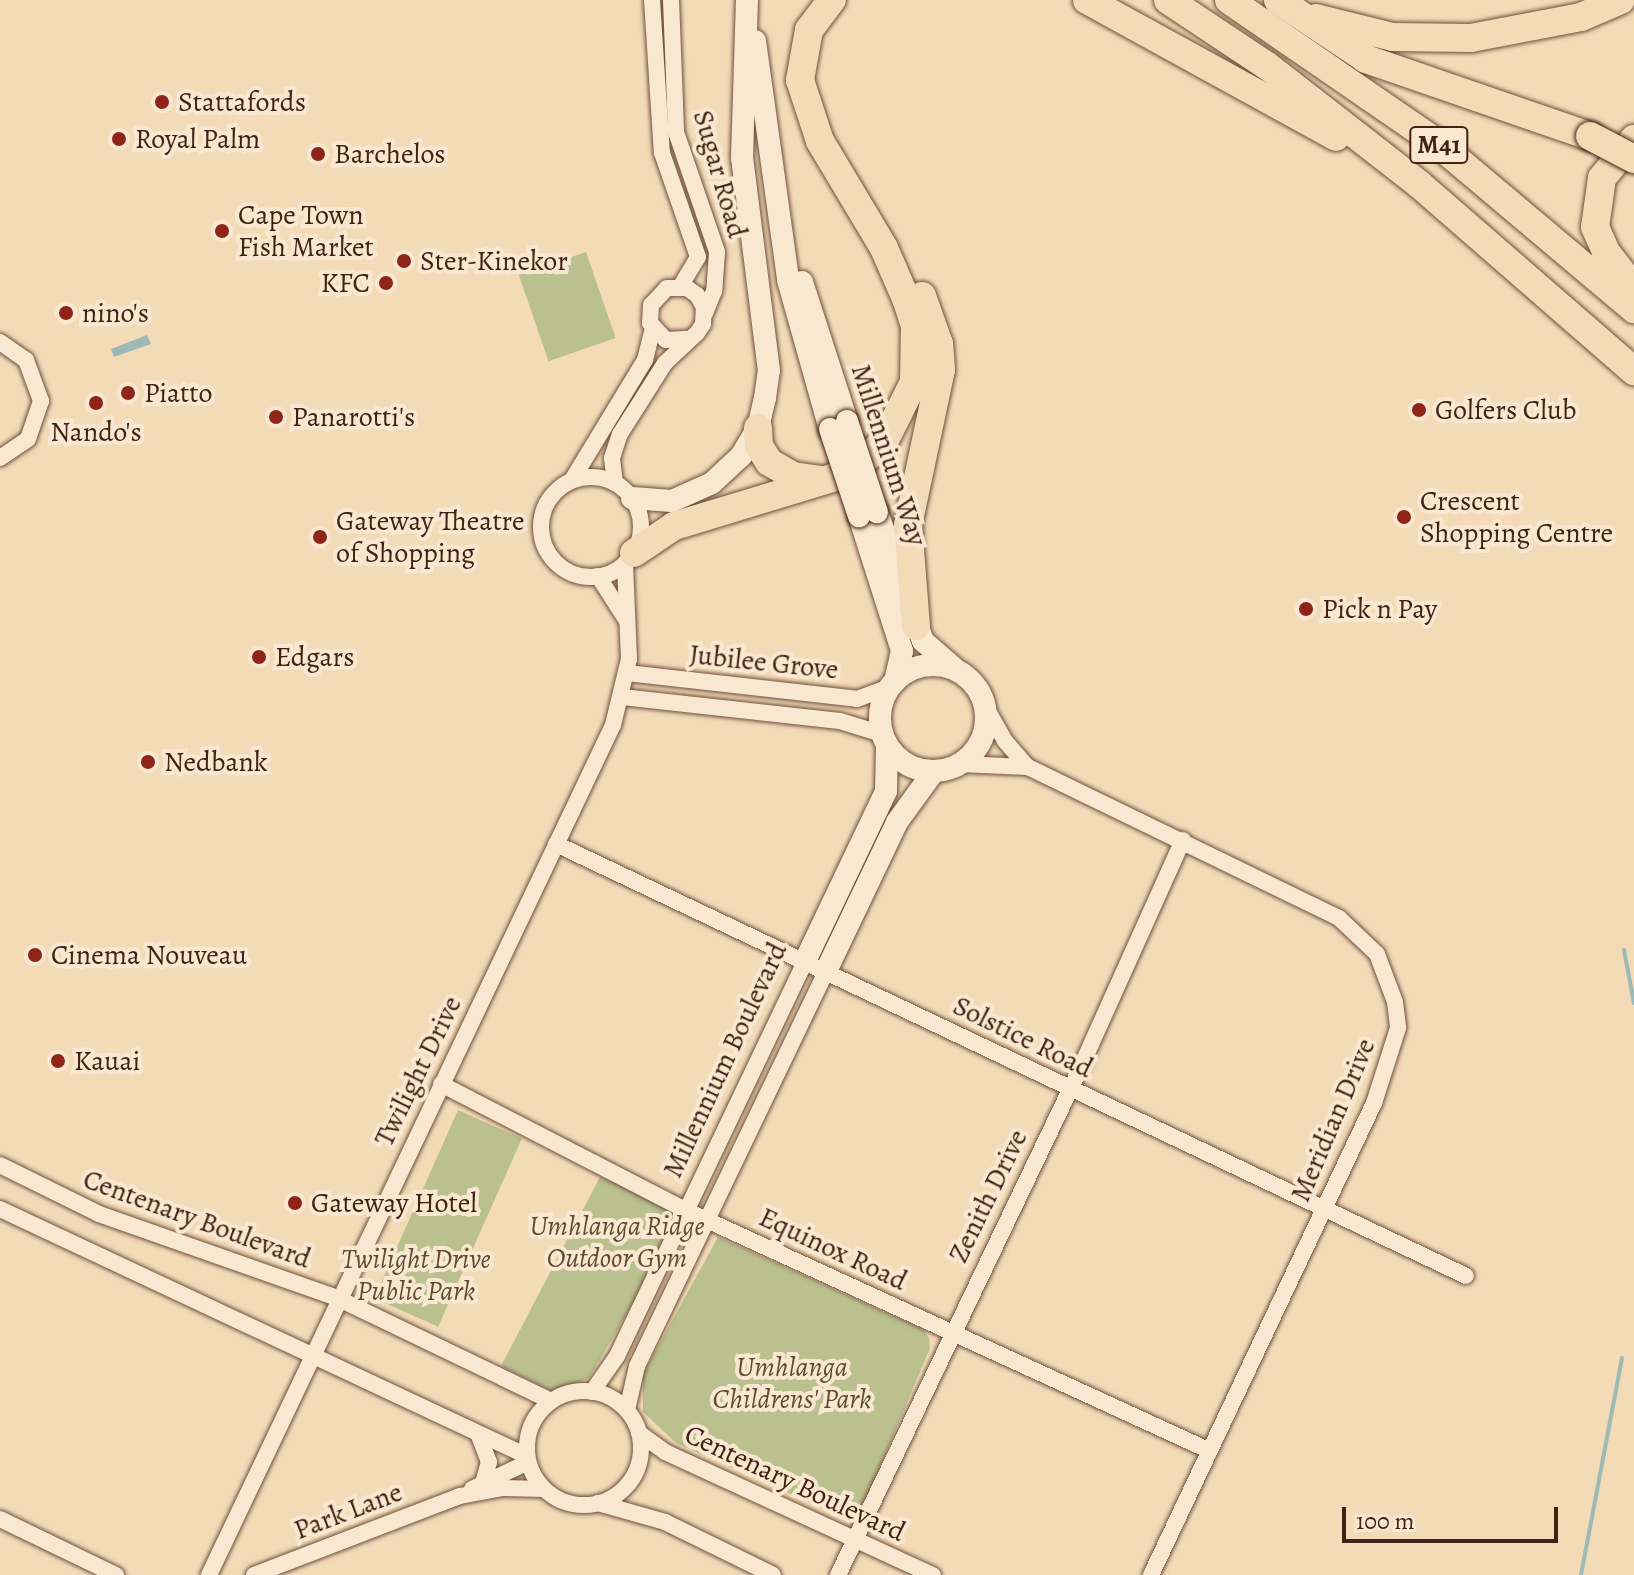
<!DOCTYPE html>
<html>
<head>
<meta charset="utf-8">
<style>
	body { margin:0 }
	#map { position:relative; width:1634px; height:1575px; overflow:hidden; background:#f4dbb8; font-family:Alegreya,serif }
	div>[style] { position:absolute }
	.green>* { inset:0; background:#bbc08f; transform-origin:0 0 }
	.water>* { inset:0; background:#9dbab6 }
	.stream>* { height:4px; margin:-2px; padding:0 2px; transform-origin:2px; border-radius:2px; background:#9dbab6 }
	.roads { filter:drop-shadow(0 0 2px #6e503c) drop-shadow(0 0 2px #6e503c) }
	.street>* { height:16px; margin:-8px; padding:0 8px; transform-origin:8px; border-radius:8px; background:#f8e8d1 }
	.street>.ring { margin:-8px; padding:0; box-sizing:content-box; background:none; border:16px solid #f8e8d1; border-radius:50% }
	.secondary>* { height:22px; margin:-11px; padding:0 11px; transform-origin:11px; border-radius:11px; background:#f8e8d1 }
	.secondary>.ring { margin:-11px; padding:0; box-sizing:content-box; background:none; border:22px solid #f8e8d1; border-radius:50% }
	.highway>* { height:28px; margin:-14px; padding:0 14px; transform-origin:14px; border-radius:14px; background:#f4dbb8 }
	.bridges { filter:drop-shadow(0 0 2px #422213) drop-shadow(0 0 2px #422213) }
	.secondary-bridge>* { height:22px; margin:-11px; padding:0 11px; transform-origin:11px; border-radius:11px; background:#f8e8d1 }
	.highway-bridge>* { height:28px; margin:-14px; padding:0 14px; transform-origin:14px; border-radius:14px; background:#f4dbb8 }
	.dots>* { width:22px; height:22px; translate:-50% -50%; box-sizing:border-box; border:4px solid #f8e8d1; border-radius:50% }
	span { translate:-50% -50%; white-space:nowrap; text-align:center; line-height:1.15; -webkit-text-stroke:8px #f8e8d1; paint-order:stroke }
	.shield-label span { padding:2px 6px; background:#f8e8d1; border:2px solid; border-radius:6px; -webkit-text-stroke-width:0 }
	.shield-label { font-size:26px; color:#422213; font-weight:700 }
	.poi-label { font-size:28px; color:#422213 }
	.left { translate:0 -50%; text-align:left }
	.right { translate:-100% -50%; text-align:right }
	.street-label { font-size:28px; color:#422213 }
	.park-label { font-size:28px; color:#604a32; font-style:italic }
	.scale { position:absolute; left:1342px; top:1507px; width:216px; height:36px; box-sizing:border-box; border:4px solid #422213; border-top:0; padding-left:10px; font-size:24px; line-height:28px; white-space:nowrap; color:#422213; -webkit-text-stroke:6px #f8e8d1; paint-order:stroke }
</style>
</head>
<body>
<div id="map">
	<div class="green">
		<i style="left:586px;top:252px;width:91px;height:71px;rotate:71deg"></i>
		<i style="left:458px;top:1110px;width:70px;height:206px;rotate:24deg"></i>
		<i style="clip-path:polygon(600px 1177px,687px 1211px,589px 1378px,554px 1392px,501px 1366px)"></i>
		<i style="clip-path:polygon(718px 1237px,924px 1330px,929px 1338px,930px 1348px,866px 1500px,857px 1510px,846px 1515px,829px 1511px,676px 1443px,643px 1412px,643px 1374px)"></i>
	</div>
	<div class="water">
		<i style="clip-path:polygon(147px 335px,151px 344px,114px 357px,111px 349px)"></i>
	</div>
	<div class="stream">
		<i style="left:1624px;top:950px;width:54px;rotate:79.3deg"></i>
		<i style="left:1581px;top:1575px;width:221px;rotate:-79.3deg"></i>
	</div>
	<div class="roads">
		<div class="street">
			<i style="left:652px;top:0;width:153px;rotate:86.3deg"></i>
			<i style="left:662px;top:153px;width:110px;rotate:70.9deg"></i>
			<i style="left:698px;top:257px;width:35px;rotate:121deg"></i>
			<i style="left:671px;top:0;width:132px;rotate:87.8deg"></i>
			<i style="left:676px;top:132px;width:127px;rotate:71.1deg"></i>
			<i style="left:717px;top:252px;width:39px;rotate:94deg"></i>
			<i style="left:714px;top:291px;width:24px;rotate:112deg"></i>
			<i style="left:0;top:342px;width:32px;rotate:35deg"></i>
			<i style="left:26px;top:360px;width:44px;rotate:69.9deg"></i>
			<i style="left:41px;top:401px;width:40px;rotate:108.9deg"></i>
			<i style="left:28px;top:439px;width:34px;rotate:146deg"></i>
			<i class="ring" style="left:541px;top:477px;width:84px;height:84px"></i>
			<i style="left:572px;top:480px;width:140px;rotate:-58.7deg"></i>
			<i style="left:645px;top:360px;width:32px;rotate:-76deg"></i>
			<i style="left:615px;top:483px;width:25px;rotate:-97deg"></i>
			<i style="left:612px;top:458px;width:25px;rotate:-72deg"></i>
			<i style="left:620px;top:434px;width:84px;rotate:-57.6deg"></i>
			<i style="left:665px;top:363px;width:44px;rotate:-43.2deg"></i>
			<i style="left:697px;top:333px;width:11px;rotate:-56deg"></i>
			<i style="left:703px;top:324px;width:17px;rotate:-87deg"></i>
			<i style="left:704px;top:307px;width:14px;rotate:-120deg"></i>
			<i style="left:697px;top:295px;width:12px;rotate:-145deg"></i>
			<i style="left:687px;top:288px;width:20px;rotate:180deg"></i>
			<i style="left:667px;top:288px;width:23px;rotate:133deg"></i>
			<i style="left:651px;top:305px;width:18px;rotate:93deg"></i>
			<i style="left:650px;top:323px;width:23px;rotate:47deg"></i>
			<i style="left:666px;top:340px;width:22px;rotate:-3deg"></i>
			<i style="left:598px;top:576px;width:54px;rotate:57.2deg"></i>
			<i style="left:627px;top:673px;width:231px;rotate:6.4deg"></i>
			<i style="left:857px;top:699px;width:37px;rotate:-20deg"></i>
			<i style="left:622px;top:697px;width:219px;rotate:6.3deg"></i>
			<i style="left:840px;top:721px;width:44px;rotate:17.2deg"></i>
			<i style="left:984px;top:704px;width:43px;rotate:60.4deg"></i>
			<i style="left:1005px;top:741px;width:35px;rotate:49deg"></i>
			<i style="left:959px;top:764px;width:69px;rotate:2.5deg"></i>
			<i style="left:1028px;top:767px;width:346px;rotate:25.9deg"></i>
			<i style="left:1339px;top:918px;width:52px;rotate:43.5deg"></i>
			<i style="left:1377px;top:954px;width:51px;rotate:69.4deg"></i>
			<i style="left:1395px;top:1002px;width:26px;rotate:83deg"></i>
			<i style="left:1398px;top:1028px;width:79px;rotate:107.7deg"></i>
			<i style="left:1374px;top:1103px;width:522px;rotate:115.29deg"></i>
			<i style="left:556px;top:844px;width:1007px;rotate:25.39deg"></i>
			<i style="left:441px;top:1084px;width:277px;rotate:27.3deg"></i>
			<i style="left:687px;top:1211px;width:573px;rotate:24.64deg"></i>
			<i style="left:0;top:1165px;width:110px;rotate:26.3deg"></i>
			<i style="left:99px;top:1214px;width:252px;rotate:19.4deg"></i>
			<i style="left:337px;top:1298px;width:237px;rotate:25.7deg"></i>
			<i style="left:0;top:1209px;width:582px;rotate:25.11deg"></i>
			<i class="ring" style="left:527px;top:1391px;width:98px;height:98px"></i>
			<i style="left:592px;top:1392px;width:44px;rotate:-55.2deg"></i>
			<i style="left:617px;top:1356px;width:440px;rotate:-64.5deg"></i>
			<i style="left:627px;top:1410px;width:45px;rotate:-77.2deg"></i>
			<i style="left:637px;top:1366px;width:440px;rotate:-64.4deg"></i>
			<i style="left:639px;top:1433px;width:32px;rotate:36deg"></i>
			<i style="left:665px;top:1452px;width:295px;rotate:24.7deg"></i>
			<i style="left:479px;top:1436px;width:28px;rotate:69deg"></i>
			<i style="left:489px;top:1462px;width:22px;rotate:106deg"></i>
			<i style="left:472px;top:1489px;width:62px;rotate:-25.7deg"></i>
			<i style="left:598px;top:1503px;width:70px;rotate:15.8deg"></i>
			<i style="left:665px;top:1522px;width:120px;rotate:26.1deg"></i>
			<i style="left:0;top:1519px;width:129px;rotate:25.8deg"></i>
			<i style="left:209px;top:1575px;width:941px;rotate:-64.58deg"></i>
			<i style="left:613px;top:725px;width:68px;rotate:-76.4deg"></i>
			<i style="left:629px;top:659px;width:96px;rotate:-92.4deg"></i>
			<i style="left:254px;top:1575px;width:221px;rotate:-21deg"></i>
			<i style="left:460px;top:1496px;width:44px;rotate:-10.5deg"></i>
			<i style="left:503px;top:1488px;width:41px;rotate:1.4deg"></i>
			<i style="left:838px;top:1575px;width:561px;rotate:-64.44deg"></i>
			<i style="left:1080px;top:1069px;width:251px;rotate:-65.8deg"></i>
		</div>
		<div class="secondary">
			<i style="left:755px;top:41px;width:241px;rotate:82.1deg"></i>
			<i style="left:788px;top:280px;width:155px;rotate:74.3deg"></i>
			<i style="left:802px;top:282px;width:146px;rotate:72.1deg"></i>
			<i style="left:632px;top:498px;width:40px;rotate:4.3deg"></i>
			<i style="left:672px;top:501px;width:44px;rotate:-24.2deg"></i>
			<i style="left:712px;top:483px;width:40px;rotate:-43deg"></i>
			<i style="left:741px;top:456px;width:33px;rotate:-59deg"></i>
			<i style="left:758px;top:428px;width:31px;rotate:-77deg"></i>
			<i style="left:765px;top:398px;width:27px;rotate:-82deg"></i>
			<i style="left:769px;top:371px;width:215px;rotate:-97.2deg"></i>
			<i style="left:742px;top:158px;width:158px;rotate:-88.2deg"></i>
			<i style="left:877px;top:512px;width:137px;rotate:70.4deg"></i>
			<i style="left:923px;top:641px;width:41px;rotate:41.1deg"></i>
			<i style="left:859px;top:516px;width:142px;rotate:72.3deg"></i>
			<i style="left:902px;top:651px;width:31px;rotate:103deg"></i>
			<i class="ring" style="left:880px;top:665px;width:84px;height:84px"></i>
			<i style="left:806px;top:959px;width:186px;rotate:-64.5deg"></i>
			<i style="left:886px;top:791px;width:45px;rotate:-88.7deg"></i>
			<i style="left:827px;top:969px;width:163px;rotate:-64.5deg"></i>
			<i style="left:897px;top:822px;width:63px;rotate:-54deg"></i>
		</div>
		<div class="highway">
			<i style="left:1087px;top:0;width:284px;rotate:28.8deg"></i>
			<i style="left:1168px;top:0;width:118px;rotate:33.6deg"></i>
			<i style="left:1266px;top:65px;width:195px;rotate:37.9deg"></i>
			<i style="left:1420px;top:185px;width:284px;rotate:41deg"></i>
			<i style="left:1229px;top:0;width:252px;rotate:34.5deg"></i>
			<i style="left:1437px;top:143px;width:258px;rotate:40.1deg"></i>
			<i style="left:1278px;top:0;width:106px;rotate:33.8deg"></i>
			<i style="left:1366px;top:59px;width:237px;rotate:19deg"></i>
			<i style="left:1316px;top:18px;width:79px;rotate:13.9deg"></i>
			<i style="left:1393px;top:37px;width:78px;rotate:0.7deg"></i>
			<i style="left:1471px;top:38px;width:112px;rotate:-10.8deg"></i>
			<i style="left:1581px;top:17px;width:43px;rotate:-23deg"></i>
			<i style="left:1634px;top:139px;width:50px;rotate:129.4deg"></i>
			<i style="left:1602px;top:178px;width:49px;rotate:98.1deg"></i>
			<i style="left:1595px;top:227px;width:27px;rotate:66deg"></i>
			<i style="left:1606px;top:252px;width:46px;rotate:52.1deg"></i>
			<i style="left:758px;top:428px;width:18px;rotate:87deg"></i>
			<i style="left:759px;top:446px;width:19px;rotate:58deg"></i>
			<i style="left:769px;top:462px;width:28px;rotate:30deg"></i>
			<i style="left:793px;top:476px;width:27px;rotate:8deg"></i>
			<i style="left:634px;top:553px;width:48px;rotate:-34deg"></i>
			<i style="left:674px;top:526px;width:165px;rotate:-16.9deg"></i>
			<i style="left:832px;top:478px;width:31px;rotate:-27deg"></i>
			<i style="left:860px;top:464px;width:33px;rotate:-43deg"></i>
			<i style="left:884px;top:442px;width:67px;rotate:-63.4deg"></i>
			<i style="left:914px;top:382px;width:56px;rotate:-89deg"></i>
			<i style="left:915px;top:326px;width:26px;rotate:-108deg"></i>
			<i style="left:907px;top:301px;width:58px;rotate:-113.5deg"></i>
			<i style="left:884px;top:248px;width:125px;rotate:-120.9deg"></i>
			<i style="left:820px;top:141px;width:64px;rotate:-108.2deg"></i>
			<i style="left:800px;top:80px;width:51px;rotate:-79.8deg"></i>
			<i style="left:809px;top:30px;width:38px;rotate:-53deg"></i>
			<i style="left:916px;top:626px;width:101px;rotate:-94.5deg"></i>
			<i style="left:908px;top:525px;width:158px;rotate:-78deg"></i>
			<i style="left:941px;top:370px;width:26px;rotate:-94deg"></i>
			<i style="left:939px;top:344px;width:51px;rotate:-109.5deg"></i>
		</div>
	</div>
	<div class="bridges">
		<div class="secondary-bridge">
			<i style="left:847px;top:421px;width:96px;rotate:71.8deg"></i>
			<i style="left:830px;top:429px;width:92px;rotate:71.6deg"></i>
		</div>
		<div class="highway-bridge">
			<i style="left:1590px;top:136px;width:50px;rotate:27.6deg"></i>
		</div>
	</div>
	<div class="dots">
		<i style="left:162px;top:102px;background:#8f2418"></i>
		<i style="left:119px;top:139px;background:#8f2418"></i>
		<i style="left:318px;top:154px;background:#8f2418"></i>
		<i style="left:222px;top:231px;background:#8f2418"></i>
		<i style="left:404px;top:261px;background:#8f2418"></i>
		<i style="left:386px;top:283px;background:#8f2418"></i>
		<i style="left:66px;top:313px;background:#8f2418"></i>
		<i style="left:128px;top:393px;background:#8f2418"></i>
		<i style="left:96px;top:403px;background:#8f2418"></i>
		<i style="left:1419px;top:410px;background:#8f2418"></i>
		<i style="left:276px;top:417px;background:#8f2418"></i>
		<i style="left:1404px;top:517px;background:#8f2418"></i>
		<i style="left:320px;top:537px;background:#8f2418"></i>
		<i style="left:1306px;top:609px;background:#8f2418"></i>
		<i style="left:259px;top:657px;background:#8f2418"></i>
		<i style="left:148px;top:762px;background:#8f2418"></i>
		<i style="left:35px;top:955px;background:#8f2418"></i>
		<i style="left:58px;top:1061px;background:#8f2418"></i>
		<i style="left:295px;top:1203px;background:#8f2418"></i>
	</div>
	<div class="shield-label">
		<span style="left:1439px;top:145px">M41</span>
	</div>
	<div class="poi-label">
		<span class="left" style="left:178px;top:102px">Stattafords</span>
		<span class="left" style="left:135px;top:139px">Royal Palm</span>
		<span class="left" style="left:334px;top:154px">Barchelos</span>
		<span class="left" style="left:238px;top:231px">Cape Town<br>Fish Market</span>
		<span class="left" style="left:420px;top:261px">Ster-Kinekor</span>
		<span class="right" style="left:370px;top:283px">KFC</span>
		<span class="left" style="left:82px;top:313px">nino's</span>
		<span class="left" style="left:144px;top:393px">Piatto</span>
		<span class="left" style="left:1435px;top:410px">Golfers Club</span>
		<span class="left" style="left:292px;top:417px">Panarotti's</span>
		<span style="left:96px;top:432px">Nando's</span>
		<span class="left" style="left:1420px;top:517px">Crescent<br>Shopping Centre</span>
		<span class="left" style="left:336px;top:537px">Gateway Theatre<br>of Shopping</span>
		<span class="left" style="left:1322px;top:609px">Pick n Pay</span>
		<span class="left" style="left:275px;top:657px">Edgars</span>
		<span class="left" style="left:164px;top:762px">Nedbank</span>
		<span class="left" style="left:51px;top:955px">Cinema Nouveau</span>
		<span class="left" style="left:74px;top:1061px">Kauai</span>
		<span class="left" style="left:311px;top:1203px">Gateway Hotel</span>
	</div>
	<div class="street-label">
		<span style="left:720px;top:174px;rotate:74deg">Sugar Road</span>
		<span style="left:889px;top:455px;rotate:72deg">Millennium Way</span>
		<span style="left:764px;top:662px;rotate:6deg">Jubilee Grove</span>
		<span style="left:1023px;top:1037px;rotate:26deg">Solstice Road</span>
		<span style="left:725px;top:1060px;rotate:-65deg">Millennium Boulevard</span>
		<span style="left:418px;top:1071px;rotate:-64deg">Twilight Drive</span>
		<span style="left:1333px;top:1120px;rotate:-67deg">Meridian Drive</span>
		<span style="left:988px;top:1196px;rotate:-64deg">Zenith Drive</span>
		<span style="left:197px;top:1219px;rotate:20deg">Centenary Boulevard</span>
		<span style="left:833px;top:1249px;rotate:25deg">Equinox Road</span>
		<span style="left:795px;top:1483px;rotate:25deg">Centenary Boulevard</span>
		<span style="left:348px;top:1511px;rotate:-21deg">Park Lane</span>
	</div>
	<div class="park-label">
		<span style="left:617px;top:1242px">Umhlanga Ridge<br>Outdoor Gym</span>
		<span style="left:416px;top:1275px">Twilight Drive<br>Public Park</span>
		<span style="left:792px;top:1383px">Umhlanga<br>Childrens' Park</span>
	</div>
	<div class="scale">100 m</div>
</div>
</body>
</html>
